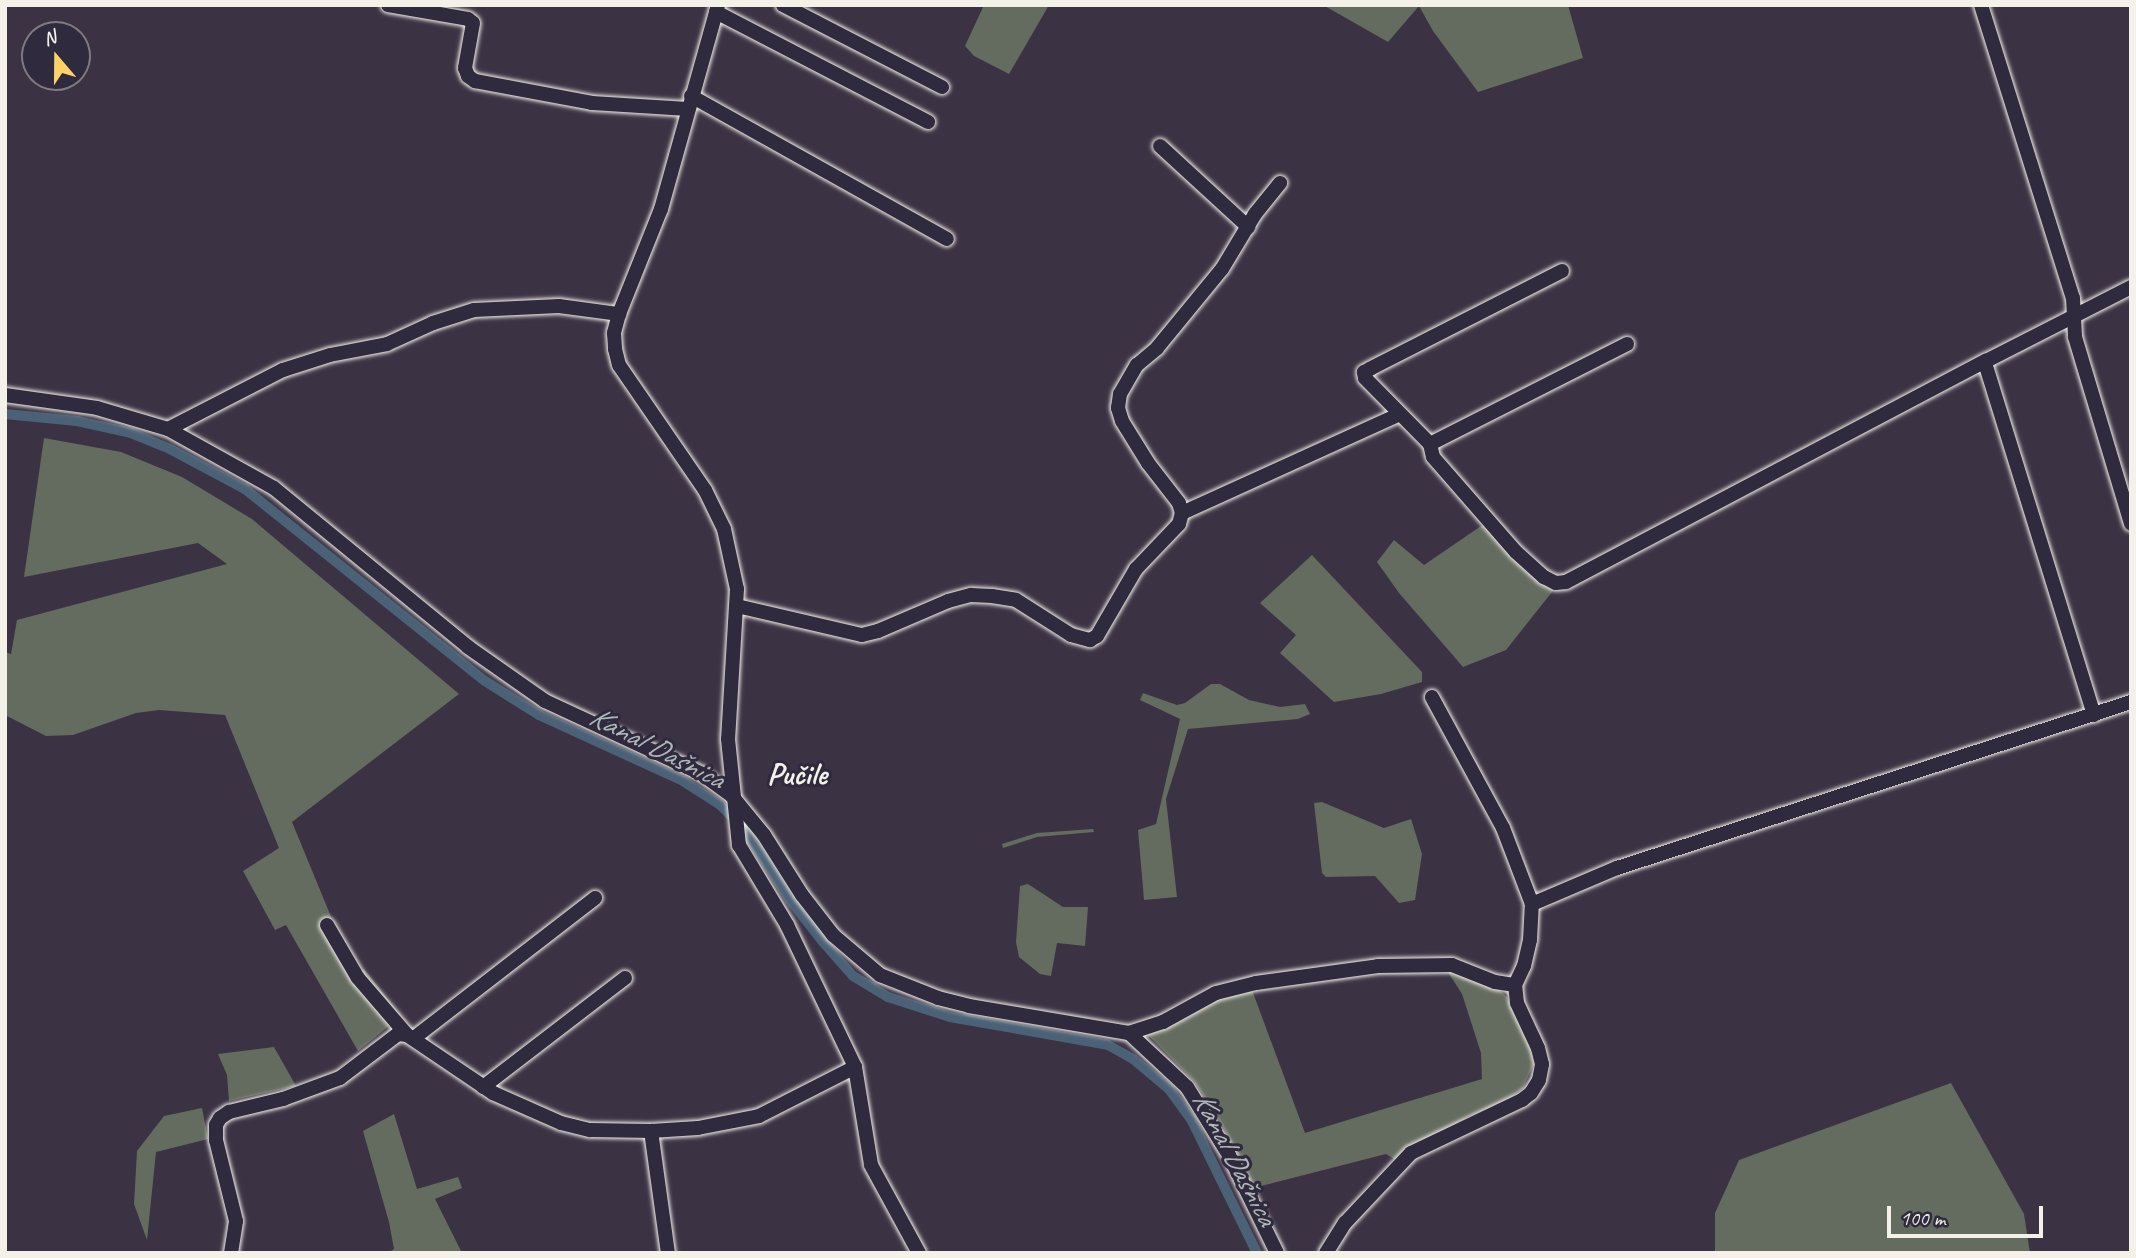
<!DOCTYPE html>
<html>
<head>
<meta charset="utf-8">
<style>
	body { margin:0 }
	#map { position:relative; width:2136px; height:1258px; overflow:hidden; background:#3b3244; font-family:Caveat,sans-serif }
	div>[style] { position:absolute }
	.green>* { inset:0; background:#646b5f }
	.canal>* { height:10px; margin:-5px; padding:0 5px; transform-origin:5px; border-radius:5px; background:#4b6176 }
	.roads { filter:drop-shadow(0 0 2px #f4f1e8) drop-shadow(0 0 2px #f4f1e8) }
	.minor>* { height:14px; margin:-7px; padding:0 7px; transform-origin:7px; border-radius:7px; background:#2f2a3d }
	span { translate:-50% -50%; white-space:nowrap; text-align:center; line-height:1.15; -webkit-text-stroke:6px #2f2a3d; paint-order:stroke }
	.water-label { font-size:30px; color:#b0b7ba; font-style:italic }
	.quarter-label { font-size:32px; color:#f4f1e8; font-weight:700 }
	.frame { position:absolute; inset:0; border:7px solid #f4f1e8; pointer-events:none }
	.north { position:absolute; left:21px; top:21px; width:70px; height:70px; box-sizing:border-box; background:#2f2a3d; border:2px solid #7e7a81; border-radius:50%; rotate:340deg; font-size:19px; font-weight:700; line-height:28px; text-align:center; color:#f4f1e8 }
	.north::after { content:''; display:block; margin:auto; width:24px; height:32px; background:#ffd166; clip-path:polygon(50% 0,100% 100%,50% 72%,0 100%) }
	.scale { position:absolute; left:1887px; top:1206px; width:156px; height:32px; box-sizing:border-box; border:4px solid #f4f1e8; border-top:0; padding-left:9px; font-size:21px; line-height:24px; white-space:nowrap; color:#f4f1e8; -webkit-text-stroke:5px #2f2a3d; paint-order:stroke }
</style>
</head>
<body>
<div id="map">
	<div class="green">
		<i style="clip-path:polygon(984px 5px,1049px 5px,1009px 74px,974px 56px,965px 46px)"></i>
		<i style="clip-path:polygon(1323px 5px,1568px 5px,1583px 58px,1478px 92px,1433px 31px,1419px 6px,1388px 42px)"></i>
		<i style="clip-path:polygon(44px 438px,121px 452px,182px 477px,252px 519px,459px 694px,292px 822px,332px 919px,323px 924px,353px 977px,364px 969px,401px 1016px,358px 1051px,286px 925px,275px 930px,243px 871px,279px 848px,225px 715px,159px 710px,136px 713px,73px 735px,46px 736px,5px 715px,5px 652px,11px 654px,17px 620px,227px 564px,198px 543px,24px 577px)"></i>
		<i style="clip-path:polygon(1484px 524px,1556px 587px,1506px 650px,1463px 667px,1399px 593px,1377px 562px,1394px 540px,1424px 565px)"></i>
		<i style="clip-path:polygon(1312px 555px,1422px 672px,1422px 682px,1381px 694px,1334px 702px,1280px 653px,1296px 635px,1260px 603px)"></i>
		<i style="clip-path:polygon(1211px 684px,1220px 684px,1249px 700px,1280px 707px,1305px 704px,1310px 714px,1298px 719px,1188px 729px,1166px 799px,1177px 897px,1144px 900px,1138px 830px,1156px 824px,1180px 719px,1140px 700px,1143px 693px,1177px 705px,1185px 703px)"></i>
		<i style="clip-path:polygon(1322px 802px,1384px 828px,1411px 819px,1422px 854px,1415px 900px,1399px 903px,1375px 876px,1326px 877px,1322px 873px,1314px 803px)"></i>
		<i style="clip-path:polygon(1093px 829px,1094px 832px,1037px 837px,1003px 848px,1002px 844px,1037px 833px)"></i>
		<i style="clip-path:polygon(1028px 884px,1063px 907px,1088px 907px,1085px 946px,1057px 943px,1051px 976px,1040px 974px,1019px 957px,1016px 942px,1020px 886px)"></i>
		<i style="clip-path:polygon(1446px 969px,1493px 985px,1507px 997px,1529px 1044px,1534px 1064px,1523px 1088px,1506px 1101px,1467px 1117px,1396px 1160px,1386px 1154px,1253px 1188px,1222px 1125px,1194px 1081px,1148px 1035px,1225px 996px,1252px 990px,1305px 1133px,1482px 1079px,1481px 1053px,1462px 994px)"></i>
		<i style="clip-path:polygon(274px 1047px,296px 1086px,229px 1101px,227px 1075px,218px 1054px)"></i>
		<i style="clip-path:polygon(1951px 1083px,2024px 1214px,2030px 1253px,1715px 1253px,1715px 1213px,1739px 1160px)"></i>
		<i style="clip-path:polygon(202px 1108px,208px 1139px,156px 1152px,147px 1240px,134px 1204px,137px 1151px,164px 1116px)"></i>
		<i style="clip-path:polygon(394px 1114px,417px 1189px,458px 1177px,462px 1188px,435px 1199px,462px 1253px,388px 1253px,394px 1249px,389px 1222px,363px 1131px)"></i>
	</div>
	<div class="canal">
		<i style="left:5px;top:414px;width:72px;rotate:5.6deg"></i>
		<i style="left:77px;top:421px;width:55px;rotate:12.5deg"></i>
		<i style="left:131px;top:433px;width:42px;rotate:22.3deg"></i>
		<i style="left:170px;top:449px;width:85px;rotate:28.1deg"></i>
		<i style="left:245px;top:489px;width:307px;rotate:38.7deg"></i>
		<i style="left:485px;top:681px;width:64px;rotate:32.2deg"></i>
		<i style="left:539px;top:715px;width:158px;rotate:24.6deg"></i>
		<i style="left:683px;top:781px;width:43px;rotate:32.6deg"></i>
		<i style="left:719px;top:804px;width:36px;rotate:44deg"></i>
		<i style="left:745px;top:829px;width:84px;rotate:57.6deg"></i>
		<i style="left:790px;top:900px;width:53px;rotate:51.8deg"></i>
		<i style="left:823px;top:942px;width:45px;rotate:48.6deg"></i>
		<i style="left:853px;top:976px;width:41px;rotate:31deg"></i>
		<i style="left:888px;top:997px;width:65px;rotate:17.9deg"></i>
		<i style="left:950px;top:1017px;width:160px;rotate:10deg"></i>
		<i style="left:1108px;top:1045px;width:29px;rotate:29deg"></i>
		<i style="left:1133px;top:1059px;width:47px;rotate:39.8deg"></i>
		<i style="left:1169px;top:1089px;width:39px;rotate:54deg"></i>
		<i style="left:1192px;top:1121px;width:147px;rotate:63.8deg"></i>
	</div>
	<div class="roads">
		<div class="minor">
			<i style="left:388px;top:5px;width:81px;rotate:9.9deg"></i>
			<i style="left:468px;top:19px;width:6px;rotate:39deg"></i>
			<i style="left:473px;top:23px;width:46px;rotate:100.1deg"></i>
			<i style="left:465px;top:68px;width:9px;rotate:69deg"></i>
			<i style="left:468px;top:76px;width:9px;rotate:36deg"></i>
			<i style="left:475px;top:81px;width:119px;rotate:10.6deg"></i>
			<i style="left:592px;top:103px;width:96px;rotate:3.6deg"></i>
			<i style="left:718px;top:5px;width:212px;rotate:105.6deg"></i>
			<i style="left:661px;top:209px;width:113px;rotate:111.8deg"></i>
			<i style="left:619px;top:314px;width:20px;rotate:105deg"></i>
			<i style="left:614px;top:333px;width:16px;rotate:86deg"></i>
			<i style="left:615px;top:349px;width:16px;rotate:76deg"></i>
			<i style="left:619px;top:365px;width:152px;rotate:55.5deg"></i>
			<i style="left:705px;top:490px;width:43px;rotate:64deg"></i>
			<i style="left:724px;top:529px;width:61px;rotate:77.8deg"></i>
			<i style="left:737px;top:589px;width:150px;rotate:93.4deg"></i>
			<i style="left:728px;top:739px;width:107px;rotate:84.1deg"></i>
			<i style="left:739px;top:845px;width:93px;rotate:59deg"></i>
			<i style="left:787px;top:925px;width:157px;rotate:64.4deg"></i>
			<i style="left:855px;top:1067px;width:99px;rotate:80.7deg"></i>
			<i style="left:871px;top:1165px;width:100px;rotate:61.4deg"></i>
			<i style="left:783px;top:5px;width:179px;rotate:27.3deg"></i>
			<i style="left:1981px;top:5px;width:307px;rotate:72.6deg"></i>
			<i style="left:2073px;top:298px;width:39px;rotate:87deg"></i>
			<i style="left:2075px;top:337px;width:195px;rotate:73.3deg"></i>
			<i style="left:716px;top:12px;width:239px;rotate:27.4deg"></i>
			<i style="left:691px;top:96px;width:293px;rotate:29.2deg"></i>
			<i style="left:1160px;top:146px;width:120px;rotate:42.6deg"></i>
			<i style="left:1562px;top:271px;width:216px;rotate:153deg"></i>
			<i style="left:1370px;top:369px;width:7px;rotate:153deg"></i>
			<i style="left:1364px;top:372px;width:6px;rotate:81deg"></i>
			<i style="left:1365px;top:378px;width:93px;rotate:45.4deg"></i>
			<i style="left:1430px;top:444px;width:221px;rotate:-26.9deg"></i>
			<i style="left:5px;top:395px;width:93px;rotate:8deg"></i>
			<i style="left:97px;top:408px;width:74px;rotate:16.5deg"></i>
			<i style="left:168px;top:429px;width:121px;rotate:29.1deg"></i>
			<i style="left:274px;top:488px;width:251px;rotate:39.3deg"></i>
			<i style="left:468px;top:647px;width:94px;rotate:35deg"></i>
			<i style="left:545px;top:701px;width:173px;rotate:24.9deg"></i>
			<i style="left:702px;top:774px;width:37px;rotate:36deg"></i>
			<i style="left:732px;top:796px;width:50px;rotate:50.6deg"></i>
			<i style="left:764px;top:835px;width:71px;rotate:57.7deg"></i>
			<i style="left:802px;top:895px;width:51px;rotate:52.2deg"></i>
			<i style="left:833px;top:935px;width:62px;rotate:40.4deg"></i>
			<i style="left:880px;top:975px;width:62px;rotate:21.6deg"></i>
			<i style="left:938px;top:998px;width:32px;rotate:14deg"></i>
			<i style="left:969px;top:1006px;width:162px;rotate:9.6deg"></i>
			<i style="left:1129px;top:1033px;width:79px;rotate:43deg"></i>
			<i style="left:1187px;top:1087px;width:80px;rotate:58.3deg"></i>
			<i style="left:1229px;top:1155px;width:109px;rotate:63.9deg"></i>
			<i style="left:168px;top:429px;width:129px;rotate:-27.2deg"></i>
			<i style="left:283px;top:370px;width:49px;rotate:-17.7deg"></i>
			<i style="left:330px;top:355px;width:58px;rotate:-10.9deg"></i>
			<i style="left:387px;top:344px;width:51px;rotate:-24.5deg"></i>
			<i style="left:433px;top:323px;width:43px;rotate:-17.6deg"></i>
			<i style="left:474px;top:310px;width:85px;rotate:-2.7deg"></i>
			<i style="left:559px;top:306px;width:61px;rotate:7.6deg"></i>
			<i style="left:1430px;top:444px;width:13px;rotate:77deg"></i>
			<i style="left:1433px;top:457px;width:126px;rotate:48.9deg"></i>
			<i style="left:1516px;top:552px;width:38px;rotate:42deg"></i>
			<i style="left:1544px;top:577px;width:13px;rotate:27deg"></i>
			<i style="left:1556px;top:583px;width:10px;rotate:-6deg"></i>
			<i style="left:1566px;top:582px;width:475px;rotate:-27.8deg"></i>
			<i style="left:1182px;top:513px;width:237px;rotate:-24.4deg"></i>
			<i style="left:737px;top:606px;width:128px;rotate:13.1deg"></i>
			<i style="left:862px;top:635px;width:16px;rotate:-14deg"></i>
			<i style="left:878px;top:631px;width:76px;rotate:-23.2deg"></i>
			<i style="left:948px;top:601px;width:24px;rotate:-15deg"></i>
			<i style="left:971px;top:595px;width:21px;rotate:3deg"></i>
			<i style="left:992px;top:596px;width:24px;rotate:9deg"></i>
			<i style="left:1016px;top:600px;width:65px;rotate:32.5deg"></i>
			<i style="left:1071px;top:635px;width:20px;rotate:15deg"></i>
			<i style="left:1090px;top:640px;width:8px;rotate:-30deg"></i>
			<i style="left:1097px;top:636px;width:78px;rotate:-59.8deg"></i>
			<i style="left:1136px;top:569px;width:62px;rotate:-46.3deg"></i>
			<i style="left:1179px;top:524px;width:11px;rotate:-75deg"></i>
			<i style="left:1182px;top:513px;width:10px;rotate:-107deg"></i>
			<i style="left:1179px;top:503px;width:51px;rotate:-127.8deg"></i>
			<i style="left:1148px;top:463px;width:49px;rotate:-121.8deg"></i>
			<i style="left:1122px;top:421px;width:14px;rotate:-107deg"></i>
			<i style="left:1118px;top:408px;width:14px;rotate:-82deg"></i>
			<i style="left:1120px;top:394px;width:34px;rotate:-60deg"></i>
			<i style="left:1137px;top:365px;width:26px;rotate:-40deg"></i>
			<i style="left:1157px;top:348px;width:102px;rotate:-50.6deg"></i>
			<i style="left:1222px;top:269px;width:64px;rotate:-59deg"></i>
			<i style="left:1255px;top:214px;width:40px;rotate:-51deg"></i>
			<i style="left:2094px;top:715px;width:364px;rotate:-107.2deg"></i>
			<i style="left:1986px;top:367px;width:6px;rotate:-90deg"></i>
			<i style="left:1986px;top:361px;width:163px;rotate:-27deg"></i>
			<i style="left:1532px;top:904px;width:92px;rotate:-23deg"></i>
			<i style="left:1617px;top:868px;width:540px;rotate:-17.9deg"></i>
			<i style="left:327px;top:925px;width:61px;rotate:59.7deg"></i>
			<i style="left:358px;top:978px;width:75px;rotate:49.3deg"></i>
			<i style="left:407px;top:1035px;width:104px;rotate:34deg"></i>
			<i style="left:493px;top:1093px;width:74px;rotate:23.8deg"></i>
			<i style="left:561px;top:1123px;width:30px;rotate:14deg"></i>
			<i style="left:590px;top:1130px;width:61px;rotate:0.9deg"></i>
			<i style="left:651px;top:1131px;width:47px;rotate:-3.7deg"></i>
			<i style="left:698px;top:1128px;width:62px;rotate:-11.1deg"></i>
			<i style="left:759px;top:1116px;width:108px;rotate:-27deg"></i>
			<i style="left:1129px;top:1033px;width:36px;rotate:-18deg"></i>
			<i style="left:1163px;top:1022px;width:60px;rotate:-28.7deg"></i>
			<i style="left:1216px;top:993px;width:41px;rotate:-14deg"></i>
			<i style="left:1256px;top:983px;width:123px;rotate:-7.9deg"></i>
			<i style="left:1378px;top:966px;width:74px;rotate:-0.8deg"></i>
			<i style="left:1452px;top:965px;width:46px;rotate:21.6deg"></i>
			<i style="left:1495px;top:982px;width:20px;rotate:9deg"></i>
			<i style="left:414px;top:1038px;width:229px;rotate:-37.7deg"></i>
			<i style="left:483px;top:1087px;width:179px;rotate:-37.5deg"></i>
			<i style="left:651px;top:1131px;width:123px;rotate:82.1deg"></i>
			<i style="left:231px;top:1253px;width:32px;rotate:-81deg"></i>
			<i style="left:236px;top:1221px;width:83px;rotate:-103.9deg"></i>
			<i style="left:216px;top:1140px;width:15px;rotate:-90deg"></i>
			<i style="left:216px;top:1125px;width:8px;rotate:-60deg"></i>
			<i style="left:220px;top:1118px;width:11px;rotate:-34deg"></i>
			<i style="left:229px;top:1112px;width:56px;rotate:-13.5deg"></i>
			<i style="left:283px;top:1099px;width:61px;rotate:-20.2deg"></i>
			<i style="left:340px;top:1078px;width:73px;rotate:-37.2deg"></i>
			<i style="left:398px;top:1034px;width:9px;rotate:6deg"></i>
			<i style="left:1326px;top:1253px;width:36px;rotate:-58deg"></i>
			<i style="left:1345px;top:1223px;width:96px;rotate:-46.7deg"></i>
			<i style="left:1411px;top:1153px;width:123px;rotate:-25.5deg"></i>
			<i style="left:1522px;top:1100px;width:11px;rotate:-38deg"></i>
			<i style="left:1531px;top:1093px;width:15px;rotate:-58deg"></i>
			<i style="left:1539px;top:1080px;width:16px;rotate:-79deg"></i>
			<i style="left:1542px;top:1064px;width:16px;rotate:-104deg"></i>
			<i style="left:1538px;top:1048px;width:50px;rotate:-115deg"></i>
			<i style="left:1517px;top:1003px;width:18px;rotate:-96deg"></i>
			<i style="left:1515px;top:985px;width:21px;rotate:-65deg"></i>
			<i style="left:1524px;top:966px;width:27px;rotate:-77deg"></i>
			<i style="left:1530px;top:940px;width:36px;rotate:-87deg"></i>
			<i style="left:1532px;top:904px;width:81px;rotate:-110.9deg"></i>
			<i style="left:1503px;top:828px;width:149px;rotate:-118.5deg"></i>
		</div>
	</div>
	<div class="water-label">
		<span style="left:657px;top:747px;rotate:27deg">Kanal Dašnica</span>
		<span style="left:1235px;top:1158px;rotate:62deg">Kanal Dašnica</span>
	</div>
	<div class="quarter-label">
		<span style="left:797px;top:774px">Pučile</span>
	</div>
	<div class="frame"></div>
	<div class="north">N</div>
	<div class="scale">100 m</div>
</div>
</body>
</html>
